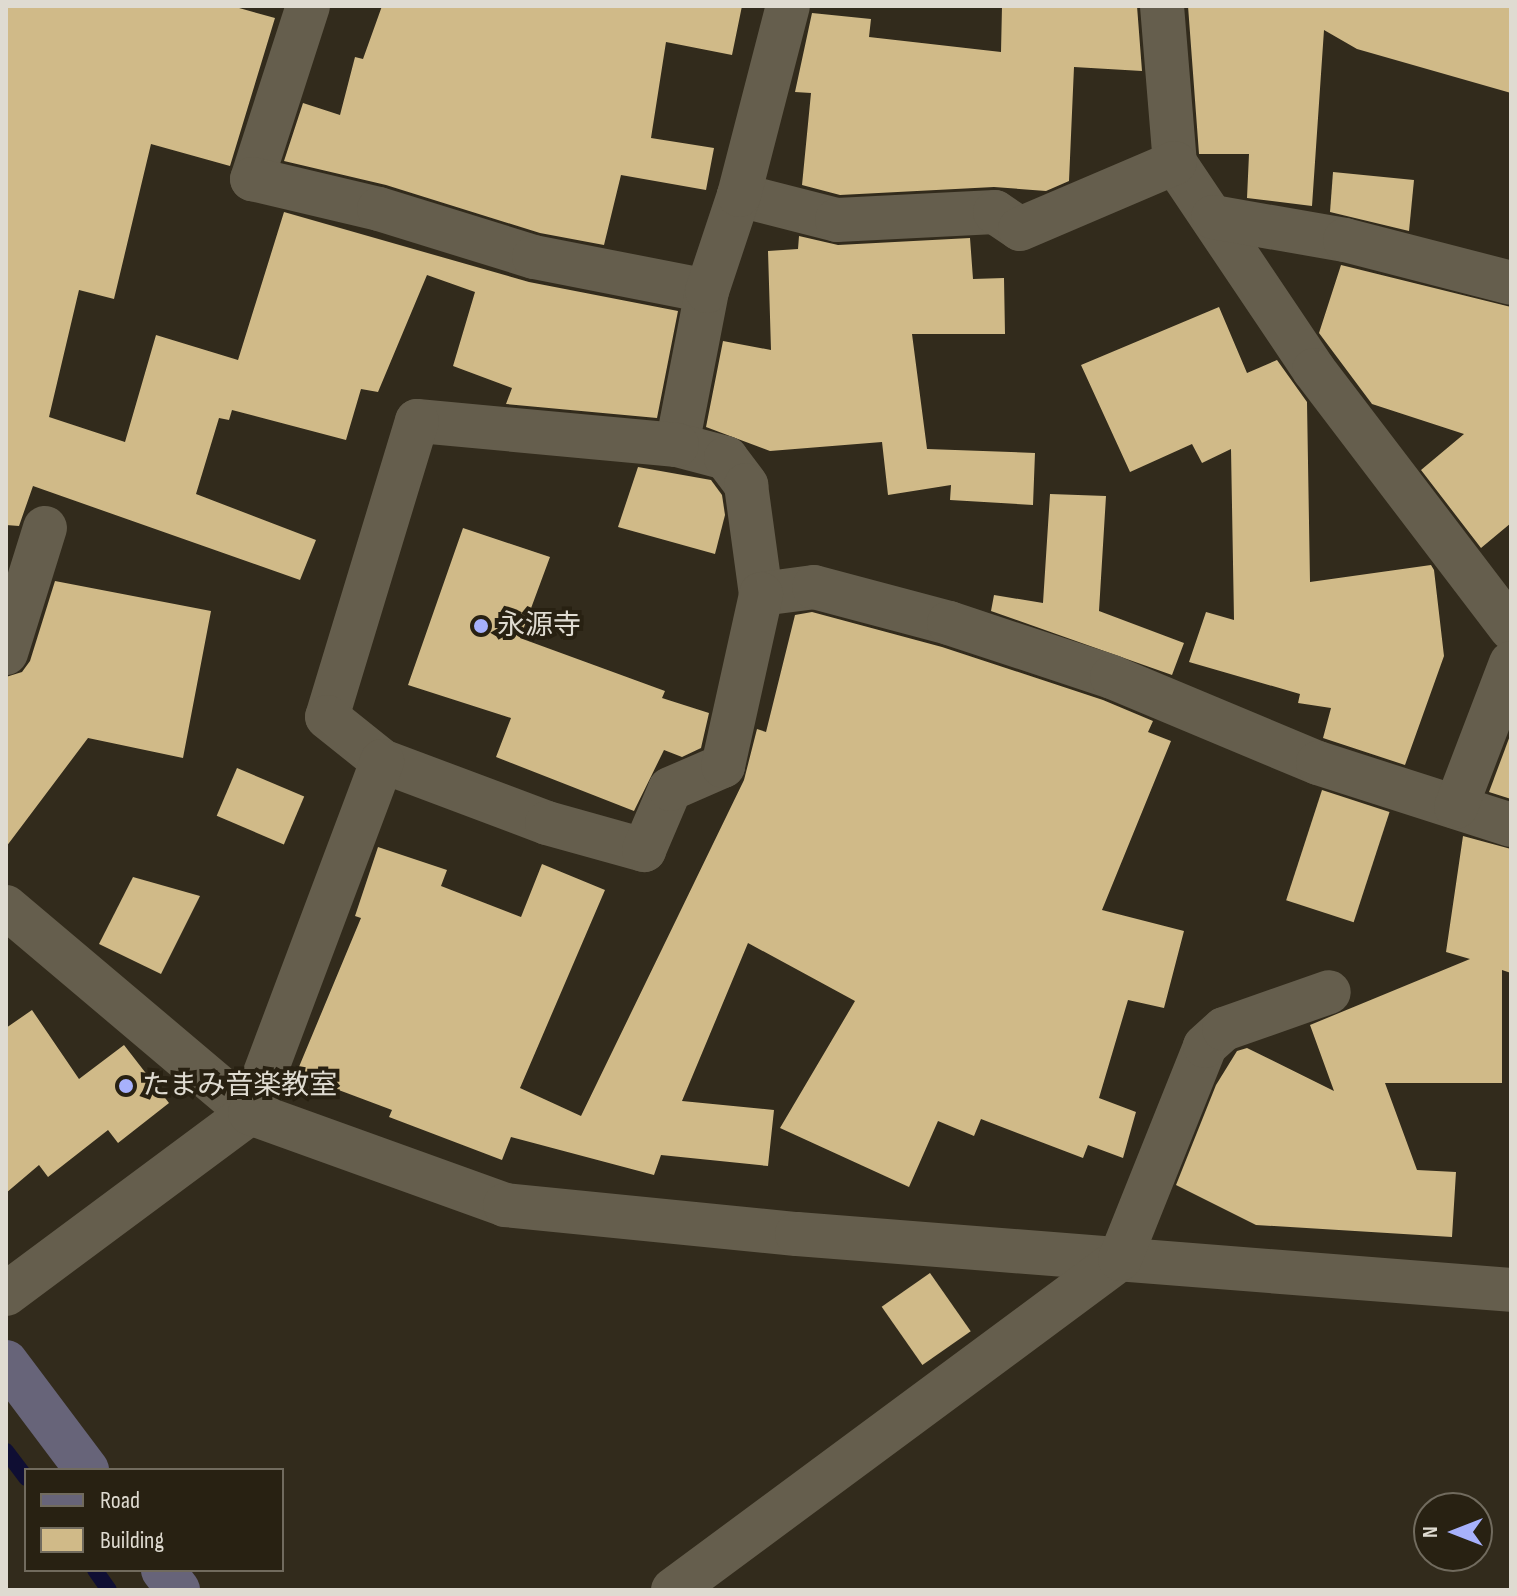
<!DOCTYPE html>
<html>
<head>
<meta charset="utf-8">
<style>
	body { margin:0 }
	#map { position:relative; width:1517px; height:1596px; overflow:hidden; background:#322b1c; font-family:"Sofia Sans Condensed","Noto Sans JP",sans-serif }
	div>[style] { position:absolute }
	.stream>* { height:16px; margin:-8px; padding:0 8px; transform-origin:8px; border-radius:8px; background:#0f0e33 }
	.building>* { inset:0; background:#d0ba88; transform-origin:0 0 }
	.street>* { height:44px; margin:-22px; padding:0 22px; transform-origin:22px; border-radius:22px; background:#655e4d }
	.secondary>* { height:44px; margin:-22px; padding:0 22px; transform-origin:22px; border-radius:22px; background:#676479 }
	.dots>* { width:22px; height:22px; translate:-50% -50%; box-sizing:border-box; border:4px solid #282112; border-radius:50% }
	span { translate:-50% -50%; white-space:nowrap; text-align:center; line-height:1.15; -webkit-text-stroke:8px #282112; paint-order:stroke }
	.poi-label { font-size:28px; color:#dfdbd1 }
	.left { translate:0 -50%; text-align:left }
	.frame { position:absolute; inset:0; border:8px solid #dfdbd1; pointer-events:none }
	.legend { position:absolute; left:24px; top:1468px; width:260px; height:104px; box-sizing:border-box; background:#282112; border:2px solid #716b5e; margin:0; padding:10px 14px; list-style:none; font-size:24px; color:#dfdbd1 }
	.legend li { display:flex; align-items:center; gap:16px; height:40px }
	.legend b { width:40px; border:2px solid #716b5e }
	.north { position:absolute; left:1413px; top:1492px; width:80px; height:80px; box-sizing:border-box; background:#282112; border:2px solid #716b5e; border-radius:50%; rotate:270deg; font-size:22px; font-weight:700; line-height:32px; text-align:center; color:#dfdbd1 }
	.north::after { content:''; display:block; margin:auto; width:28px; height:36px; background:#a7b1fc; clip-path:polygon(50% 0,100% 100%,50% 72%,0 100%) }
</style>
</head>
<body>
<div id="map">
	<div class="stream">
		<i style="left:6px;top:1451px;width:34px;rotate:53deg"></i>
		<i style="left:95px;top:1570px;width:24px;rotate:55deg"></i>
	</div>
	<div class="building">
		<i style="clip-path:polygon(6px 6px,232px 6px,275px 18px,230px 166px,151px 144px,114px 299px,79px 290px,49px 417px,125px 442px,156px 335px,238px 360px,284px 212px,529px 282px,678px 311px,657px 418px,506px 404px,512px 388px,453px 366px,475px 292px,427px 275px,378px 392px,361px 389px,346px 440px,232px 410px,229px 420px,219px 418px,196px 494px,316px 540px,300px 580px,33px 486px,19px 526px,6px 525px)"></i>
		<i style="clip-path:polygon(382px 6px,742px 6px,732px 55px,666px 42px,651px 138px,714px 148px,706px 190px,621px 175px,604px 245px,540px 233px,386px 185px,284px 161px,303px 103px,340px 115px,355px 57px,363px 59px)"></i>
		<i style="clip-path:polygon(1002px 6px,1137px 6px,1142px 71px,1074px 67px,1069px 181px,1046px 191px,994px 187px,840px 195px,802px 185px,811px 93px,795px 92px,812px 13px,871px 19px,869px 37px,1001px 52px)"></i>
		<i style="clip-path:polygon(1188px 6px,1511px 6px,1511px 93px,1357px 49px,1324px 30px,1312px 206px,1247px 198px,1249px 154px,1199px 154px)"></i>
		<i style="clip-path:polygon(1333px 172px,1414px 180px,1409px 231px,1330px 212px)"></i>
		<i style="clip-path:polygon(799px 236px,838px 245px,970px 238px,973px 279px,1004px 278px,1005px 334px,912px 334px,927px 449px,1035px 453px,1033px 505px,950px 500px,951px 485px,888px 495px,882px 442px,770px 451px,706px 427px,723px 341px,771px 350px,768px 251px,798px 249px)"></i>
		<i style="clip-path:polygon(1341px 265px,1511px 307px,1511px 523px,1481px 548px,1421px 470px,1464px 434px,1372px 404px,1319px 333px)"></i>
		<i style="clip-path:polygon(1219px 307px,1247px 373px,1277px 360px,1307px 402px,1310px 582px,1431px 565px,1434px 570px,1444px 656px,1405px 765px,1323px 738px,1331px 708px,1298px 703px,1300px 694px,1189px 662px,1206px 612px,1234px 620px,1231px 449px,1202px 463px,1192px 444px,1130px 472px,1081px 365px)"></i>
		<i style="clip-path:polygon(638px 467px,711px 480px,722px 495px,725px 515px,715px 554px,618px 527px)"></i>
		<i style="clip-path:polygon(1050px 494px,1106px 496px,1099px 611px,1184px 643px,1172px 675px,991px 611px,994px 595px,1043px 603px)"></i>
		<i style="clip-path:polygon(463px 528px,550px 557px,520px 638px,665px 691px,662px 698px,709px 713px,701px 748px,682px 757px,664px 750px,634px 811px,496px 757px,511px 718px,408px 685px)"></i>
		<i style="clip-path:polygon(55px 581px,211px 611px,183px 758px,88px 738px,6px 847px,6px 677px,22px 672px,30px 661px)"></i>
		<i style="clip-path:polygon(812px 612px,942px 647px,1103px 700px,1153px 721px,1148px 732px,1171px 741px,1102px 910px,1184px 931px,1164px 1008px,1128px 1000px,1099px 1098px,1136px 1112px,1123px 1158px,1088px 1145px,1083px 1158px,981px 1119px,974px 1136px,938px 1121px,909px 1187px,780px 1128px,855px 1001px,748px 943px,682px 1101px,774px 1110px,768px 1166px,661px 1155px,654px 1175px,511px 1137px,502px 1160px,389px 1117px,392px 1110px,296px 1074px,361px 918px,355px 916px,378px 847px,447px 870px,441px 886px,521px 917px,542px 864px,605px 890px,520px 1088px,581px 1116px,744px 780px,757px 729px,766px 732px,795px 615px)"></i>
		<i style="clip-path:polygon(1511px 733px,1511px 799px,1489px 792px)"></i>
		<i style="left:237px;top:768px;width:73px;height:52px;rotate:23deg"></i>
		<i style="left:1322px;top:790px;width:71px;height:116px;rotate:18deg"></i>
		<i style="clip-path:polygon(1463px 836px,1511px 849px,1511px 973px,1502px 970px,1502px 1083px,1385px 1083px,1417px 1170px,1456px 1172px,1452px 1237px,1256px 1225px,1176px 1185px,1216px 1085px,1237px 1051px,1247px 1048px,1334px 1091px,1310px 1025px,1470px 959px,1446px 952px)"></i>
		<i style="clip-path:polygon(133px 877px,200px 896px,161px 974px,99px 944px)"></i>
		<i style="clip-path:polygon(32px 1010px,79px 1079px,124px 1045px,169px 1103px,118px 1143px,108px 1130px,48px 1177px,39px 1165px,6px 1193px,6px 1028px)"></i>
		<i style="left:930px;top:1273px;width:71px;height:59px;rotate:55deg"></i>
	</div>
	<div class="street">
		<i style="left:308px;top:6px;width:182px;rotate:107.9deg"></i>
		<i style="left:252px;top:179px;width:130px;rotate:13.3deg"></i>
		<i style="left:379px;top:209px;width:162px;rotate:17.2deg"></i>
		<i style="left:534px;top:257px;width:176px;rotate:11.1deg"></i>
		<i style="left:707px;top:291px;width:157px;rotate:101deg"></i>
		<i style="left:677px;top:445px;width:51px;rotate:14.9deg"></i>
		<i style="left:726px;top:458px;width:34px;rotate:53deg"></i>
		<i style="left:746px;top:485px;width:110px;rotate:82.2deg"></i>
		<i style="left:761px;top:594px;width:53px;rotate:-7.5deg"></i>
		<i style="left:814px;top:587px;width:140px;rotate:14.9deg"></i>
		<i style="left:949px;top:623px;width:172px;rotate:18.3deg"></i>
		<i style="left:1112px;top:677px;width:223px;rotate:22.7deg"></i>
		<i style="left:1318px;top:763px;width:203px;rotate:17.8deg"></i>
		<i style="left:1162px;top:6px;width:158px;rotate:85.3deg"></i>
		<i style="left:1175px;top:163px;width:249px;rotate:56.1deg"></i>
		<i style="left:1314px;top:370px;width:325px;rotate:52.7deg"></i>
		<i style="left:739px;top:195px;width:101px;rotate:14.3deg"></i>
		<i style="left:837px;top:220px;width:158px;rotate:-2.9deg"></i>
		<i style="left:995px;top:212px;width:30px;rotate:34deg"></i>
		<i style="left:1020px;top:229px;width:168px;rotate:-23.1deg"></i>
		<i style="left:1213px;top:217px;width:134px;rotate:9.9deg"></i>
		<i style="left:1345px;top:240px;width:171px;rotate:14.5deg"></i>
		<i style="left:707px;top:291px;width:101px;rotate:-71.6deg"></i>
		<i style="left:739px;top:195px;width:195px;rotate:-75.5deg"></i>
		<i style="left:677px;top:445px;width:261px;rotate:-174.7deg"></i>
		<i style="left:417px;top:421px;width:309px;rotate:106.9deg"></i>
		<i style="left:327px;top:717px;width:70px;rotate:38.7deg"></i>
		<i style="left:382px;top:761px;width:176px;rotate:20.6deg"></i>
		<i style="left:547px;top:823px;width:101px;rotate:15.6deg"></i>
		<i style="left:644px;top:850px;width:66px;rotate:-66.9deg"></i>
		<i style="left:670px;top:789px;width:58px;rotate:-23.5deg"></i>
		<i style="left:723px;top:766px;width:176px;rotate:-77.5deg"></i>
		<i style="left:6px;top:653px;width:131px;rotate:-72.7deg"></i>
		<i style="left:1456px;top:807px;width:154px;rotate:-69.1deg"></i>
		<i style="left:6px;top:907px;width:319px;rotate:40.2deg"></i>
		<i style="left:250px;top:1113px;width:376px;rotate:-69.4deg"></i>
		<i style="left:6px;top:1294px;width:304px;rotate:-36.6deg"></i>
		<i style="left:250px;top:1113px;width:271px;rotate:19.8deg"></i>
		<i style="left:505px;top:1205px;width:293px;rotate:5.7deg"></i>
		<i style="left:797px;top:1234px;width:716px;rotate:4.48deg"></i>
		<i style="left:673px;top:1590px;width:556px;rotate:-36.52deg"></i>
		<i style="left:1120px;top:1259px;width:229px;rotate:-68.2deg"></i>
		<i style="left:1205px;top:1046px;width:25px;rotate:-42deg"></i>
		<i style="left:1224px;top:1029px;width:111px;rotate:-19.4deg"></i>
	</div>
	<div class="secondary">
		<i style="left:6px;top:1362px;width:135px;rotate:53.1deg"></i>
		<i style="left:163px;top:1570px;width:25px;rotate:53deg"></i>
	</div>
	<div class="dots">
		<i style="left:481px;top:626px;background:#a7b1fc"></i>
		<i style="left:126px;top:1086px;background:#a7b1fc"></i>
	</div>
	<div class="poi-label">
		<span class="left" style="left:497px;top:626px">永源寺</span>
		<span class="left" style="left:142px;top:1086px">たまみ音楽教室</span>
	</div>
	<div class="frame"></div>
	<ul class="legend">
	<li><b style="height:10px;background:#676479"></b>Road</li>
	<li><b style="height:22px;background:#d0ba88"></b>Building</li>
	</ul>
	<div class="north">N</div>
</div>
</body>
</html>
